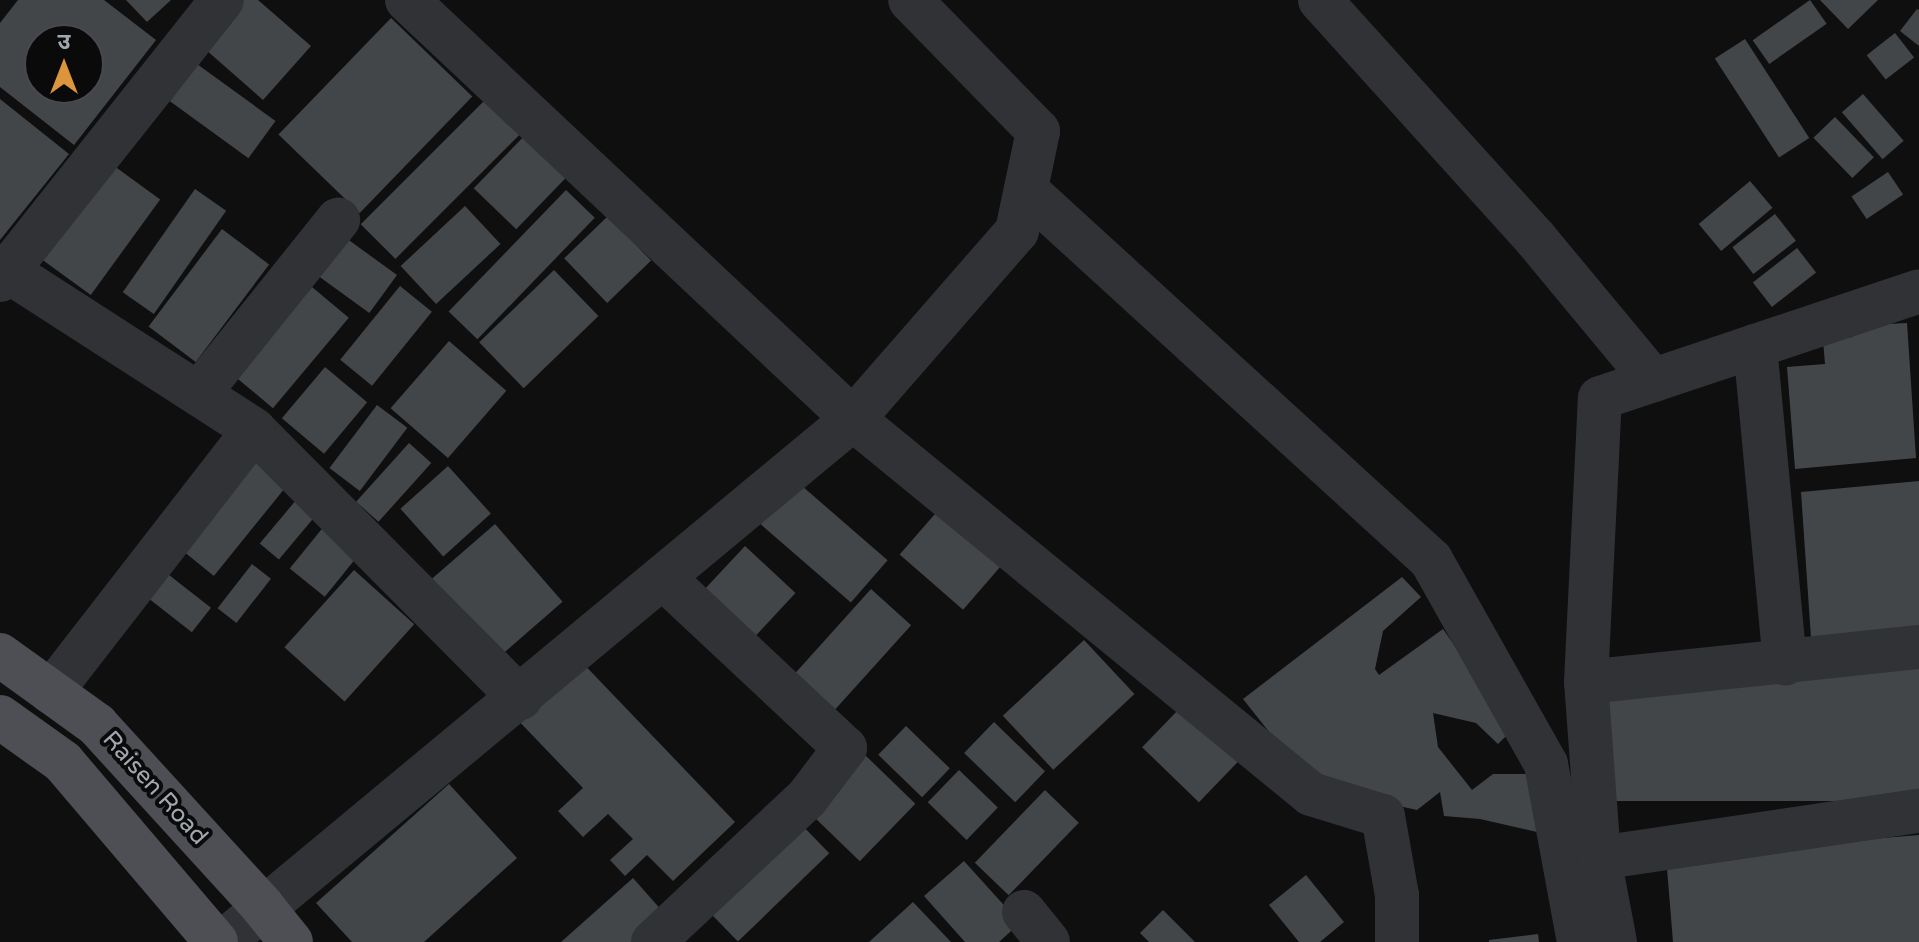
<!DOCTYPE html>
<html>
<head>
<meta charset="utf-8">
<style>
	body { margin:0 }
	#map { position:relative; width:1919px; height:942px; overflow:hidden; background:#0f0f10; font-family:"Varela Round","Noto Sans Devanagari",sans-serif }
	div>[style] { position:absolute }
	.building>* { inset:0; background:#434648; transform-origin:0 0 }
	.street>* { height:44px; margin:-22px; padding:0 22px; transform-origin:22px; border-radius:22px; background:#313235 }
	.primary>* { height:44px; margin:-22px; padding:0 22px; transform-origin:22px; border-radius:22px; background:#4d4f54 }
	span { translate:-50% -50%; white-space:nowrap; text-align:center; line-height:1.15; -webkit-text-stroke:8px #0a0a0b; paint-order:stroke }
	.street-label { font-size:24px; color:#a2a8b0 }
	.north { position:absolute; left:24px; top:24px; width:80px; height:80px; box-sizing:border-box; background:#0a0a0b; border:2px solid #47494d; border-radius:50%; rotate:0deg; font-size:22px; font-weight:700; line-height:32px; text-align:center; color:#a2a8b0 }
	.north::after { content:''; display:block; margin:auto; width:28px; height:36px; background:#dc953c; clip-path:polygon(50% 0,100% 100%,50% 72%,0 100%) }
</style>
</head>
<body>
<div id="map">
	<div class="building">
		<i style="clip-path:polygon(evenodd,18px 0,104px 0,156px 40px,74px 145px,0 87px,0 23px,18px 0,40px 40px,88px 40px,88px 88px,40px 88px,40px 40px)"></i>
		<i style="clip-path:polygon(126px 0,171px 0,147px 22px)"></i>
		<i style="clip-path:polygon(235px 0,258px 0,311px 46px,263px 100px,197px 42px)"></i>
		<i style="left:1810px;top:0;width:29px;height:70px;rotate:55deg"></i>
		<i style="clip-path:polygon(1820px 0,1878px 0,1848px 29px)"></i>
		<i style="clip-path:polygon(1917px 9px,1919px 10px,1919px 46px,1900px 31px)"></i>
		<i style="left:391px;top:18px;width:113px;height:162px;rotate:44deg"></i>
		<i style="left:1895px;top:33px;width:31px;height:36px;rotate:52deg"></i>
		<i style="left:1745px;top:39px;width:118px;height:36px;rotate:57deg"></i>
		<i style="left:197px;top:64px;width:97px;height:46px;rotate:36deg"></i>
		<i style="left:493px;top:92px;width:49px;height:187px;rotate:45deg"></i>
		<i style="left:1863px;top:94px;width:62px;height:28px;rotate:49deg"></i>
		<i style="clip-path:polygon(0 99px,69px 154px,0 240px)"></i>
		<i style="left:1835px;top:117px;width:56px;height:30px;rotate:46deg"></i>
		<i style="left:530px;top:130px;width:59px;height:81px;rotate:44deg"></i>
		<i style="left:110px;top:163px;width:62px;height:118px;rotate:36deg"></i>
		<i style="left:1888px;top:172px;width:27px;height:44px;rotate:56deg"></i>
		<i style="left:1750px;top:181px;width:35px;height:67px;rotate:50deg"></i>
		<i style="left:195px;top:189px;width:38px;height:126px;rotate:35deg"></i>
		<i style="left:566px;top:190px;width:40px;height:169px;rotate:44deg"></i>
		<i style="left:465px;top:206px;width:52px;height:88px;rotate:47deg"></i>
		<i style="left:1775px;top:214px;width:34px;height:54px;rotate:52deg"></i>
		<i style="left:608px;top:216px;width:62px;height:61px;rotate:46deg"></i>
		<i style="left:222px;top:229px;width:59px;height:122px;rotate:37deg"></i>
		<i style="left:346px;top:238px;width:63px;height:47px;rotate:36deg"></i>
		<i style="left:1797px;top:248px;width:31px;height:56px;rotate:52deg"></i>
		<i style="left:554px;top:270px;width:64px;height:104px;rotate:46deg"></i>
		<i style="left:400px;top:286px;width:41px;height:95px;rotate:39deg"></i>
		<i style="left:312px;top:287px;width:48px;height:118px;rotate:40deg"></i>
		<i style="clip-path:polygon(1907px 323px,1916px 458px,1795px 469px,1787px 367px,1825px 364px,1823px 340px,1853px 337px,1852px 326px)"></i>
		<i style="left:449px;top:341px;width:76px;height:89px;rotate:41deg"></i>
		<i style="left:325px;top:367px;width:55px;height:67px;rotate:40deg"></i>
		<i style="left:377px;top:405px;width:38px;height:79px;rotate:37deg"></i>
		<i style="left:409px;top:443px;width:30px;height:79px;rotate:42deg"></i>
		<i style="left:251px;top:449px;width:51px;height:122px;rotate:39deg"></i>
		<i style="left:448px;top:466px;width:64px;height:64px;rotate:48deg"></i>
		<i style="left:794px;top:479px;width:124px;height:56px;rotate:41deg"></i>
		<i style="clip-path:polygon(1919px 481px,1919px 635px,1812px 652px,1801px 492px)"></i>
		<i style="left:297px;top:499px;width:25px;height:58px;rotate:40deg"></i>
		<i style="left:941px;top:507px;width:84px;height:63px;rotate:41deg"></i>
		<i style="left:495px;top:524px;width:103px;height:84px;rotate:49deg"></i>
		<i style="left:325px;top:525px;width:45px;height:56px;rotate:39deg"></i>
		<i style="left:745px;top:546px;width:69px;height:62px;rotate:43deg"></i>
		<i style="left:155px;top:564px;width:71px;height:31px;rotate:38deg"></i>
		<i style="left:252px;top:564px;width:24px;height:56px;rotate:38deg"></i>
		<i style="left:354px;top:570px;width:81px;height:104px;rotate:42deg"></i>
		<i style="clip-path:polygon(1402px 577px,1421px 597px,1383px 631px,1375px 669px,1379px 675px,1443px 629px,1508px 722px,1508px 734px,1498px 744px,1476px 723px,1433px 713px,1438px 747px,1472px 790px,1493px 774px,1527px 774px,1537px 832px,1480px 819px,1444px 816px,1440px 792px,1417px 810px,1313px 787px,1243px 699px)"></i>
		<i style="left:871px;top:589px;width:54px;height:115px;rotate:42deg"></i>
		<i style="left:1084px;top:640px;width:74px;height:111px;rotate:47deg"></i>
		<i style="clip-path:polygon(575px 655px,735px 822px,673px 881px,647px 855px,625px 876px,610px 860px,633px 839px,608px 814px,583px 837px,558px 811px,583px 788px,512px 714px)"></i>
		<i style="left:1919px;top:659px;width:142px;height:327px;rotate:90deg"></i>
		<i style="left:1181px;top:707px;width:79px;height:56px;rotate:44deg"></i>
		<i style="left:994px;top:722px;width:71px;height:43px;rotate:44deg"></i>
		<i style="left:906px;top:726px;width:61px;height:40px;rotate:44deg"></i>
		<i style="left:865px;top:755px;width:70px;height:80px;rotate:44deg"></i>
		<i style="left:959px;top:770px;width:54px;height:45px;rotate:44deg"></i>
		<i style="clip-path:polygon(449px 784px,517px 858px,424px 942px,352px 942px,316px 903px)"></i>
		<i style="left:1045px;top:790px;width:47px;height:101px;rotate:44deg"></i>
		<i style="left:798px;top:821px;width:45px;height:127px;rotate:46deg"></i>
		<i style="clip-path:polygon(1919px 835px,1919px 942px,1673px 942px,1666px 856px)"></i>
		<i style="clip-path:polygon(964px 861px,1020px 923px,999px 942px,965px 942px,924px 896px)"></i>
		<i style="clip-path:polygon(1306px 875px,1344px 922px,1320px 942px,1299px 942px,1269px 905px)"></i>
		<i style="clip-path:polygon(633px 878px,671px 921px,648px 942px,561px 942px)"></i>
		<i style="clip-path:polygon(913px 902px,951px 942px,869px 942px)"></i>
		<i style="clip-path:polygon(1163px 910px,1195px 942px,1149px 942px,1140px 933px)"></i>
		<i style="clip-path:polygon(1538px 934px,1539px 942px,1489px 942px,1489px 940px)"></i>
	</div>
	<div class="street">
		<i style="left:407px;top:0;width:612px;rotate:43.21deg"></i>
		<i style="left:853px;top:419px;width:592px;rotate:39.31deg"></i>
		<i style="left:1311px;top:794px;width:75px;rotate:17deg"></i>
		<i style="left:1383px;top:816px;width:80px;rotate:80deg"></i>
		<i style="left:1397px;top:895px;width:47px;rotate:90deg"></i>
		<i style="left:1320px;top:0;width:321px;rotate:47.9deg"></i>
		<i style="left:1535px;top:238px;width:185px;rotate:50.3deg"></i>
		<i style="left:1026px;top:190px;width:549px;rotate:42.41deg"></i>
		<i style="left:1431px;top:560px;width:234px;rotate:60.6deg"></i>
		<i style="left:1546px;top:764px;width:181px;rotate:79.5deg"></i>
		<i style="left:0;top:266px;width:302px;rotate:32.8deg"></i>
		<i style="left:254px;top:430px;width:378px;rotate:45.2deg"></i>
		<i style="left:0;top:280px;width:357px;rotate:-51.6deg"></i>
		<i style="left:1755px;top:346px;width:319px;rotate:84.6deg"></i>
		<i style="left:200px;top:392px;width:221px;rotate:-51.3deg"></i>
		<i style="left:1586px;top:682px;width:335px;rotate:-6deg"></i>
		<i style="left:51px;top:692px;width:331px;rotate:-52.2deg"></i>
		<i style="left:1599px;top:858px;width:323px;rotate:-8.4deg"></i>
		<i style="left:1024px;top:912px;width:38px;rotate:51deg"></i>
		<i style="left:223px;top:942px;width:819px;rotate:-39.7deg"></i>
		<i style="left:853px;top:419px;width:249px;rotate:-48.9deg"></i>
		<i style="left:1017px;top:231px;width:102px;rotate:-78.1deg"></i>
		<i style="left:1038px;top:131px;width:183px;rotate:-134.3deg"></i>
		<i style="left:653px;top:942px;width:211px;rotate:-43.1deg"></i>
		<i style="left:807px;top:798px;width:63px;rotate:-52.8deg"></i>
		<i style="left:845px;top:748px;width:250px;rotate:-136.9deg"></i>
		<i style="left:1615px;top:942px;width:86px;rotate:-100.8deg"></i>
		<i style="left:1599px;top:858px;width:176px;rotate:-94.2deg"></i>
		<i style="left:1586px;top:682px;width:284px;rotate:-87.2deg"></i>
		<i style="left:1600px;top:398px;width:336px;rotate:-18.5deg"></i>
	</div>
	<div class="primary">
		<i style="left:0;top:655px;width:120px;rotate:35.8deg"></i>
		<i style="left:97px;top:725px;width:245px;rotate:47.6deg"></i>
		<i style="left:262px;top:906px;width:46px;rotate:51.1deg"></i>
		<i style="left:0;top:717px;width:77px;rotate:35.5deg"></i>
		<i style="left:63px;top:762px;width:236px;rotate:49.6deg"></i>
	</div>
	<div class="street-label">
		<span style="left:155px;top:788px;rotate:48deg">Raisen Road</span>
	</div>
	<div class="north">उ</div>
</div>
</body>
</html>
